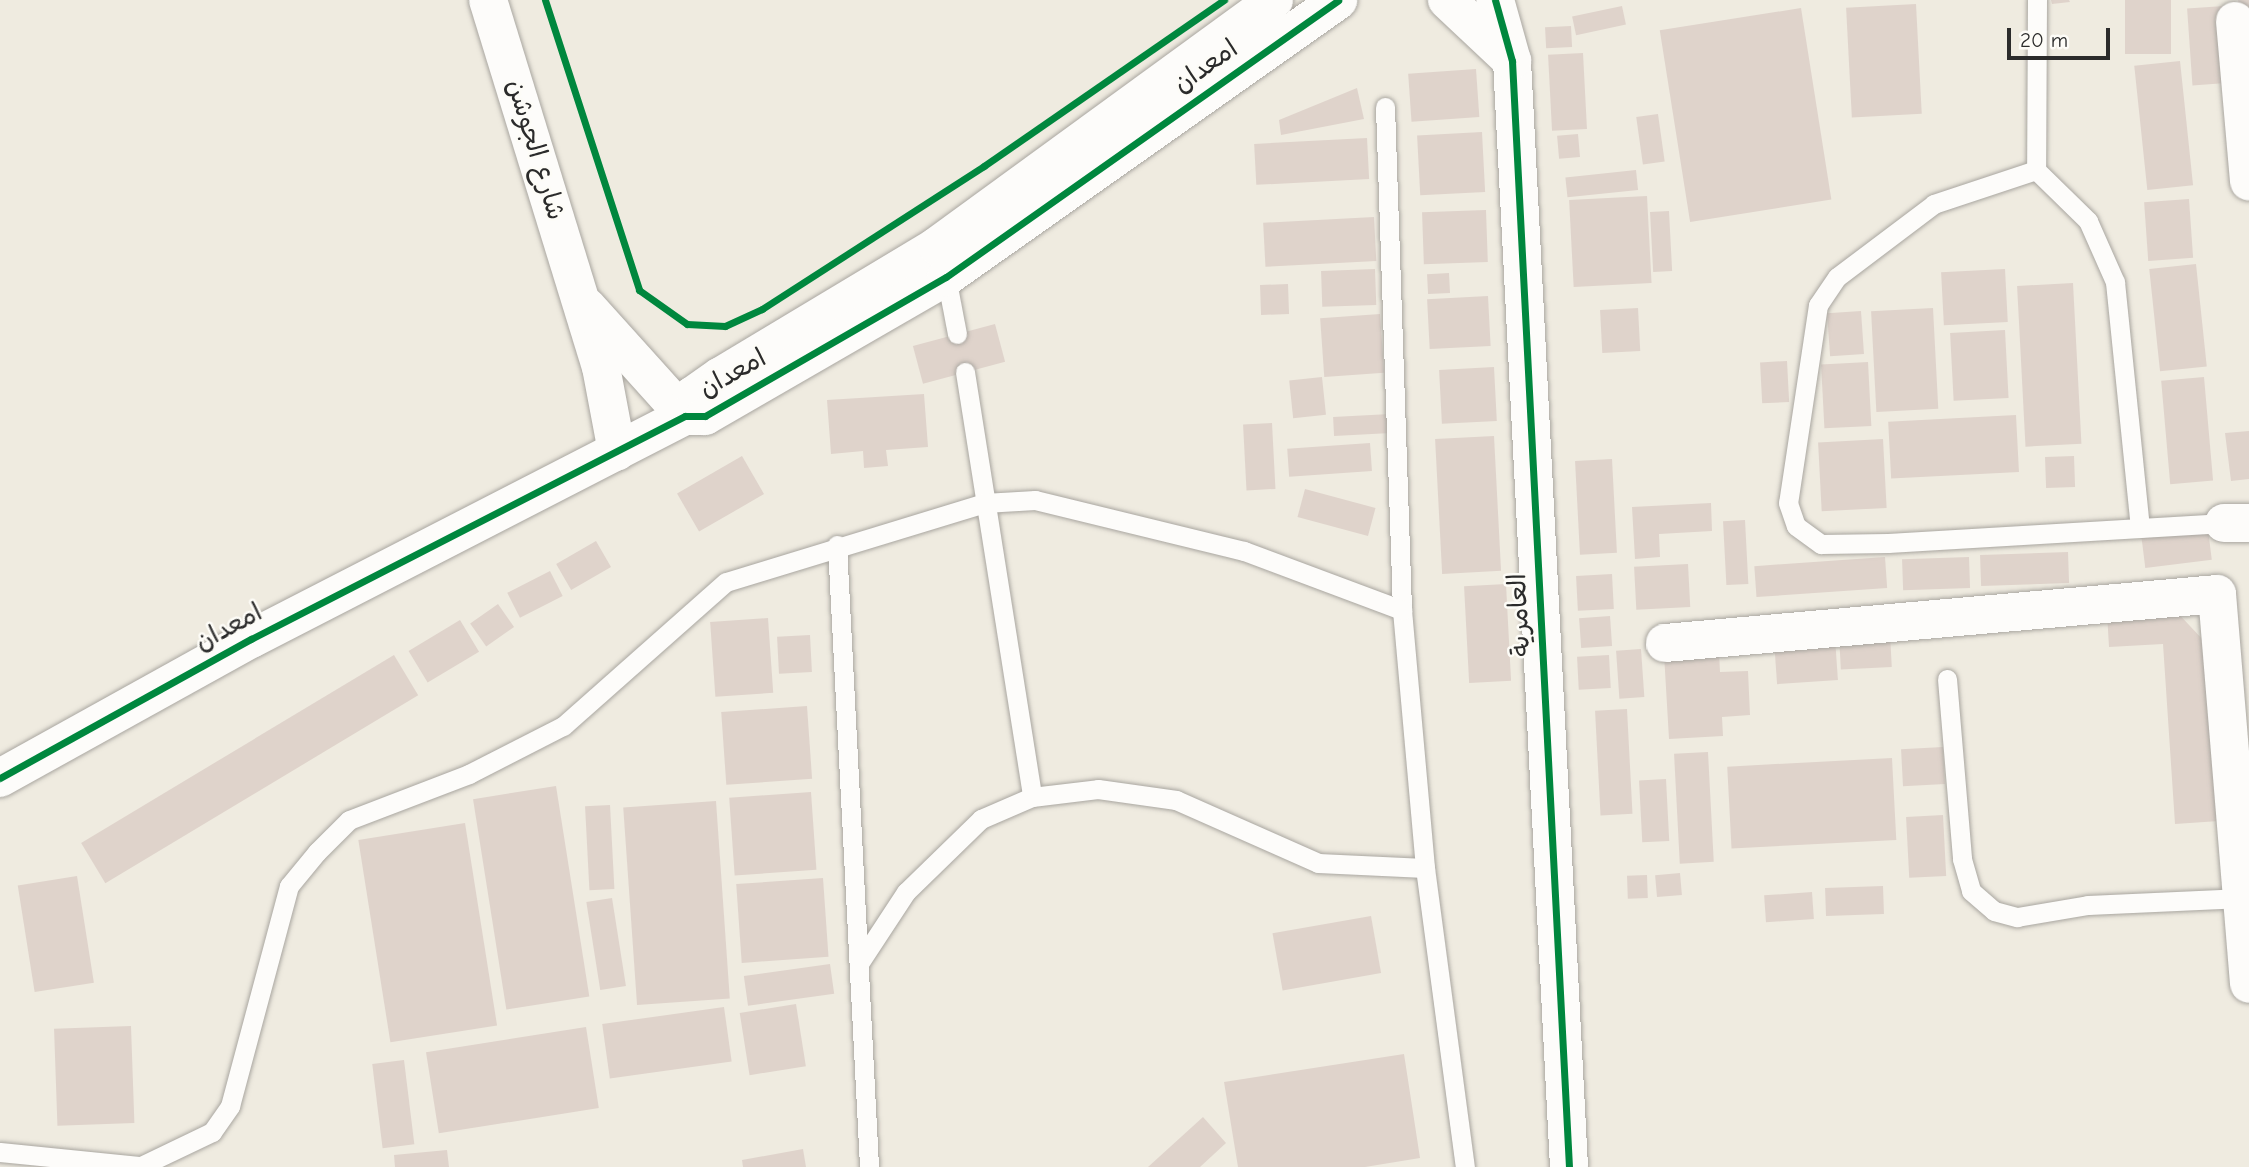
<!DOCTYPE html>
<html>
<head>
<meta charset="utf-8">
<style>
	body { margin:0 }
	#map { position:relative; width:2249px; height:1167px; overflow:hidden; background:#efebe0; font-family:"Comic Neue","Playpen Sans Arabic",sans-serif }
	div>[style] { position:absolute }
	.building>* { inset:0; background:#dfd3cb; transform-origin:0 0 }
	.roads { filter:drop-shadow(0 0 2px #a9a6a0) drop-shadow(0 0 2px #a9a6a0) }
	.service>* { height:19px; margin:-9.5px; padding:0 9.5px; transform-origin:9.5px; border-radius:9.5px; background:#fdfcfa }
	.minor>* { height:38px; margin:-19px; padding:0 19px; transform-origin:19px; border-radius:19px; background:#fdfcfa }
	.tertiary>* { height:38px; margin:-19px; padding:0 19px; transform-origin:19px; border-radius:19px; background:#fdfcfa }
	.cycleway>* { height:7px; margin:-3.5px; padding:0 3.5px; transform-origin:3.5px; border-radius:3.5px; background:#00873e }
	span { translate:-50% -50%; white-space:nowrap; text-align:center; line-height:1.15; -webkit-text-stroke:5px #fdfcf7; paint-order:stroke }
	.street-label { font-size:26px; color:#2b2b2b }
	.scale { position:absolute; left:2007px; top:28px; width:103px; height:32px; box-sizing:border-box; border:4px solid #2b2b2b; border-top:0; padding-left:9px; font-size:21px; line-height:24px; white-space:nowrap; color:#2b2b2b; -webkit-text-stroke:5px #fdfcf7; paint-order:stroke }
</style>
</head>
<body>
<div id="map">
	<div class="building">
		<i style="clip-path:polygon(2051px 0,2069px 0,2070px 2px,2052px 4px)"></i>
		<i style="left:2125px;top:0;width:46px;height:54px"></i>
		<i style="clip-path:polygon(2238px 0,2249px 0,2249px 26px,2242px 27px)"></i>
		<i style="left:1916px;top:4px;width:110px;height:70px;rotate:87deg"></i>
		<i style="left:1622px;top:6px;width:19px;height:51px;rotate:78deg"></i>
		<i style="left:2224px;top:6px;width:77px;height:37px;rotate:86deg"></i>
		<i style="left:1801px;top:8px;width:194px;height:143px;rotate:81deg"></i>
		<i style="left:1571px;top:26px;width:21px;height:26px;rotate:87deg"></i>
		<i style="left:1583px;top:53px;width:76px;height:35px;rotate:87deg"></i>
		<i style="left:2180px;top:61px;width:125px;height:46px;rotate:84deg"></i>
		<i style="left:1476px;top:69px;width:48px;height:68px;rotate:86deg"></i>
		<i style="clip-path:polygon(1357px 88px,1364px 119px,1281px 135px,1279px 120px)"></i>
		<i style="left:1658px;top:114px;width:48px;height:22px;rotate:82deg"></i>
		<i style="left:1482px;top:132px;width:60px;height:65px;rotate:87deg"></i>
		<i style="left:1578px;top:134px;width:23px;height:21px;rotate:85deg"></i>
		<i style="left:1367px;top:138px;width:41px;height:113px;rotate:87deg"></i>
		<i style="left:1636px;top:170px;width:20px;height:71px;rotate:84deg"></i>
		<i style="left:1647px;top:196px;width:87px;height:78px;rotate:87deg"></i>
		<i style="left:2189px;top:199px;width:59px;height:45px;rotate:86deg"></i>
		<i style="left:1486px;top:210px;width:52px;height:64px;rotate:88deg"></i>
		<i style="left:1669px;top:211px;width:60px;height:19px;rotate:87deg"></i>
		<i style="left:1374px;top:217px;width:44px;height:111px;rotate:87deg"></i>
		<i style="left:2196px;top:264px;width:103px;height:47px;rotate:84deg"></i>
		<i style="left:1375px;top:269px;width:36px;height:54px;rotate:88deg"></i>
		<i style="left:2005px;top:269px;width:53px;height:64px;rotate:87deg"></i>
		<i style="left:1449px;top:273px;width:20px;height:22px;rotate:87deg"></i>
		<i style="left:2073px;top:283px;width:161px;height:56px;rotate:87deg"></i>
		<i style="left:1288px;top:284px;width:30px;height:28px;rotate:88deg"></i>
		<i style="left:1488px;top:296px;width:50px;height:61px;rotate:87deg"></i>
		<i style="left:1638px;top:308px;width:43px;height:38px;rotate:87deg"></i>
		<i style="left:1933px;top:308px;width:101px;height:62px;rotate:87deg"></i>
		<i style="left:1861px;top:311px;width:43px;height:34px;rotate:86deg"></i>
		<i style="left:1380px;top:314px;width:59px;height:60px;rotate:86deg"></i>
		<i style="left:995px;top:324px;width:39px;height:85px;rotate:75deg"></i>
		<i style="left:2005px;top:330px;width:68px;height:55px;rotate:87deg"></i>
		<i style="left:1787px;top:361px;width:41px;height:27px;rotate:87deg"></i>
		<i style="left:1868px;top:362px;width:64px;height:47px;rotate:87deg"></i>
		<i style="left:1494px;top:367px;width:54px;height:55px;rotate:87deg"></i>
		<i style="left:1322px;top:377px;width:38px;height:33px;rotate:84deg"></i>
		<i style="left:2204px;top:377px;width:104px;height:43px;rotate:85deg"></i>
		<i style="clip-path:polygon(924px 394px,928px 447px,886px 450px,888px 466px,864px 468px,863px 451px,831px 454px,827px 400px)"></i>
		<i style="left:1390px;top:414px;width:19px;height:57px;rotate:87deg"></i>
		<i style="left:2016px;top:415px;width:57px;height:128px;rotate:87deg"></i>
		<i style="left:1272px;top:423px;width:66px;height:29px;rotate:87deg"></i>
		<i style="clip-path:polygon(2249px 431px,2249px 479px,2231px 481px,2225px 433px)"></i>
		<i style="left:1494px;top:436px;width:135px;height:59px;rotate:87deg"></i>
		<i style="left:1883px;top:439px;width:69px;height:65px;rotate:87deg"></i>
		<i style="left:1370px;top:443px;width:28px;height:83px;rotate:86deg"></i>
		<i style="left:742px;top:456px;width:44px;height:75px;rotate:60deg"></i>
		<i style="left:2074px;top:456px;width:31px;height:29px;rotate:88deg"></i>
		<i style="left:1612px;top:459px;width:94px;height:37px;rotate:87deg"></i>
		<i style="left:1305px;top:489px;width:73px;height:29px;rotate:15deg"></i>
		<i style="clip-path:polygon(1711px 503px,1712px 531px,1659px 534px,1660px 557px,1635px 559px,1632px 507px)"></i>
		<i style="left:1745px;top:520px;width:64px;height:22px;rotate:87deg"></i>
		<i style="left:2208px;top:529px;width:31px;height:67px;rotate:83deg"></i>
		<i style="left:596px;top:541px;width:30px;height:46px;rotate:60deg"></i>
		<i style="left:2068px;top:552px;width:31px;height:88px;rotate:88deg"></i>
		<i style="left:1885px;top:557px;width:31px;height:131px;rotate:86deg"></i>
		<i style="left:1969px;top:557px;width:31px;height:67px;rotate:88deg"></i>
		<i style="left:1688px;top:564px;width:43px;height:54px;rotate:87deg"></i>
		<i style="left:550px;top:571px;width:28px;height:48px;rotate:63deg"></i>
		<i style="left:1612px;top:574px;width:35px;height:36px;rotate:87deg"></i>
		<i style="left:1506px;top:584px;width:97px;height:42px;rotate:87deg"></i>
		<i style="left:498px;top:604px;width:28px;height:34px;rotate:55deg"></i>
		<i style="clip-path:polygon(2173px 608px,2206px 643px,2219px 821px,2175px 824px,2163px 644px,2109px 647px,2107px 613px)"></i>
		<i style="left:1610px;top:616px;width:30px;height:31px;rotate:86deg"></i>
		<i style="left:768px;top:618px;width:75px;height:58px;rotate:86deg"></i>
		<i style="left:460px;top:620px;width:37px;height:60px;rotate:59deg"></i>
		<i style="left:1890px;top:633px;width:34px;height:51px;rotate:87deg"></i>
		<i style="left:810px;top:635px;width:37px;height:33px;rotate:87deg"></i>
		<i style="left:1835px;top:638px;width:42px;height:61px;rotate:86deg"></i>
		<i style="left:1641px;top:649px;width:48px;height:25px;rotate:86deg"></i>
		<i style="clip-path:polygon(1719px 652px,1720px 672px,1748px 671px,1750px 715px,1722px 717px,1723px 736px,1669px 739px,1664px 654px)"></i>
		<i style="left:394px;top:655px;width:47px;height:365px;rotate:59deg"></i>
		<i style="left:1609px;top:655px;width:33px;height:32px;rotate:87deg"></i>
		<i style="left:807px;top:706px;width:73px;height:86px;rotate:86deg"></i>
		<i style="left:1627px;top:709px;width:105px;height:32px;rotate:87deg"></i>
		<i style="left:1943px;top:747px;width:37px;height:42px;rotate:87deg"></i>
		<i style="left:1708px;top:752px;width:110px;height:34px;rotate:87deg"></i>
		<i style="left:1892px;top:758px;width:82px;height:165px;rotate:87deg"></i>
		<i style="left:1666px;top:779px;width:62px;height:27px;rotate:87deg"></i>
		<i style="left:556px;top:786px;width:213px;height:84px;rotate:81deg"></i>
		<i style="left:811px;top:792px;width:78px;height:82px;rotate:86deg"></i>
		<i style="left:716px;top:801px;width:198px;height:93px;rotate:86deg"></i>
		<i style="left:610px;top:805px;width:84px;height:25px;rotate:87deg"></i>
		<i style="left:1943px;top:815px;width:61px;height:37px;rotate:87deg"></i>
		<i style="left:465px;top:823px;width:205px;height:108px;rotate:81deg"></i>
		<i style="left:1680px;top:873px;width:22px;height:25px;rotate:85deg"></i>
		<i style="left:1647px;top:875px;width:23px;height:20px;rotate:88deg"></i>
		<i style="left:77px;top:876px;width:108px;height:60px;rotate:81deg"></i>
		<i style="left:823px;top:878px;width:79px;height:87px;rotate:86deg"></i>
		<i style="left:1883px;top:886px;width:28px;height:58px;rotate:88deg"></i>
		<i style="left:1812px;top:892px;width:27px;height:48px;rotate:86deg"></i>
		<i style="left:612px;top:898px;width:89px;height:26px;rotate:81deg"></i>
		<i style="left:1371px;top:916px;width:58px;height:100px;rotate:80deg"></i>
		<i style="left:830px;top:964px;width:30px;height:87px;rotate:82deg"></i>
		<i style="left:796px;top:1004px;width:63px;height:57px;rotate:81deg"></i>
		<i style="left:724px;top:1007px;width:55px;height:123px;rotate:82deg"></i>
		<i style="left:131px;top:1026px;width:97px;height:77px;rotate:88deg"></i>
		<i style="left:586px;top:1027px;width:82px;height:162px;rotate:81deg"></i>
		<i style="clip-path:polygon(1404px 1054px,1420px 1158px,1365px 1167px,1238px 1167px,1224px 1082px)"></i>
		<i style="left:404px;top:1060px;width:85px;height:32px;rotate:83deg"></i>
		<i style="clip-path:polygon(1203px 1117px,1226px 1143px,1200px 1167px,1148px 1167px)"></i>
		<i style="clip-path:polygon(803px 1149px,806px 1167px,743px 1167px,742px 1160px)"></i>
		<i style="clip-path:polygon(447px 1150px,449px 1167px,395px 1167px,394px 1155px)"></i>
	</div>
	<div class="roads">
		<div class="service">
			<i style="left:2037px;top:0;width:170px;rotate:90.3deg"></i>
			<i style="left:2036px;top:170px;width:73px;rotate:44.4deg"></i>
			<i style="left:2088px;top:221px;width:67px;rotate:66.1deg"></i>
			<i style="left:2115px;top:282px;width:247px;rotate:84.2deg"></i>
			<i style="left:1385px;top:107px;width:503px;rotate:88.06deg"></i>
			<i style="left:1402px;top:610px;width:259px;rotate:84.9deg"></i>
			<i style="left:1425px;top:868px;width:302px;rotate:82.4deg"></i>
			<i style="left:2036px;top:170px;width:108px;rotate:161.6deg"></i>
			<i style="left:1934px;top:204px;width:121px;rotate:143deg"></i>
			<i style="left:1837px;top:277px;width:34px;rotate:124deg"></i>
			<i style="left:1818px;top:305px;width:200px;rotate:98.6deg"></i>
			<i style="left:1788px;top:503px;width:24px;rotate:71deg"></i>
			<i style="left:1796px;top:526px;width:31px;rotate:36deg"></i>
			<i style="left:1821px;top:544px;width:67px;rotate:-0.9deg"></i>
			<i style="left:1888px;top:543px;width:337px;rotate:-3.4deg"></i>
			<i style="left:945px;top:271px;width:64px;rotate:79.2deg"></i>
			<i style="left:965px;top:372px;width:430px;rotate:81deg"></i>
			<i style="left:837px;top:545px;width:623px;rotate:87.05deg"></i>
			<i style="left:1947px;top:679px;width:181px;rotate:85.2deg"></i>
			<i style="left:1962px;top:859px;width:33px;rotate:74deg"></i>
			<i style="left:1971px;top:891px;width:30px;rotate:41deg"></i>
			<i style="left:1994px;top:911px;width:24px;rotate:15deg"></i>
			<i style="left:2017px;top:917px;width:72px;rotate:-9.6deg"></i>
			<i style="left:2088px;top:905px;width:155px;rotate:-2.6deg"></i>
			<i style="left:860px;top:962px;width:84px;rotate:-56.7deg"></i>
			<i style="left:906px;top:892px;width:105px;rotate:-44.2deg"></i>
			<i style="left:981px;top:819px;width:56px;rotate:-23.3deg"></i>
			<i style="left:1032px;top:797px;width:66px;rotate:-6.9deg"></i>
			<i style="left:1098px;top:789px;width:79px;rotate:8deg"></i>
			<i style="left:1176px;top:800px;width:155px;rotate:23.9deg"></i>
			<i style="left:1318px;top:863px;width:107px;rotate:2.7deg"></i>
			<i style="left:0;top:1152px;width:142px;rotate:5.7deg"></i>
			<i style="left:141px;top:1166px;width:79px;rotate:-25.6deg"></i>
			<i style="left:212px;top:1132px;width:32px;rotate:-55deg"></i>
			<i style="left:230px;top:1106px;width:228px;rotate:-75deg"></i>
			<i style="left:289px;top:886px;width:44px;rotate:-50.5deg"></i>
			<i style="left:317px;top:852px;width:45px;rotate:-45deg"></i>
			<i style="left:349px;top:820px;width:129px;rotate:-21deg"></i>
			<i style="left:469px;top:774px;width:106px;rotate:-27.1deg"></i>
			<i style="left:563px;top:726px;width:217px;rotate:-41.5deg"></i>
			<i style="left:726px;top:582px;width:270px;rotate:-17deg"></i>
			<i style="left:984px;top:503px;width:51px;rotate:-3.4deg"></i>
			<i style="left:1035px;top:500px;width:215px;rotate:13.7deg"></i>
			<i style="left:1244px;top:551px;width:169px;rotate:20.5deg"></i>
		</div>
		<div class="minor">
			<i style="left:488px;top:0;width:384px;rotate:72.9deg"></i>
			<i style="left:601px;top:367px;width:86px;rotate:79.3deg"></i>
			<i style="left:1495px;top:0;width:63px;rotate:74.4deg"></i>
			<i style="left:1512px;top:61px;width:1107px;rotate:87.05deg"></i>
			<i style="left:2235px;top:21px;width:161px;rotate:85deg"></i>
			<i style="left:587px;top:307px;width:147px;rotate:48deg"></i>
			<i style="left:2224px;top:523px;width:25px"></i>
			<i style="left:1665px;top:643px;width:554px;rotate:-5.07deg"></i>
			<i style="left:2217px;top:594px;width:391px;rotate:85.3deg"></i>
		</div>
		<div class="tertiary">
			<i style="left:1447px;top:0;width:89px;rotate:43.2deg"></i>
			<i style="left:688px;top:407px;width:12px;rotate:-70deg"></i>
			<i style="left:692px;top:396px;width:35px;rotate:-35deg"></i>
			<i style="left:721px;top:376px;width:252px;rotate:-31deg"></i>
			<i style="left:937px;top:246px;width:417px;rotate:-36.1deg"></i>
			<i style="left:0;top:778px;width:287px;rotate:-29deg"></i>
			<i style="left:251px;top:639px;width:488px;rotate:-27.2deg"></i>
			<i style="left:685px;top:416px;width:20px"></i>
			<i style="left:705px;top:416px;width:278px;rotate:-30deg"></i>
			<i style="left:946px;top:277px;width:480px;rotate:-35.2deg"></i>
		</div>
	</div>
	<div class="cycleway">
		<i style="left:545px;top:0;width:305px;rotate:72deg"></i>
		<i style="left:639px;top:290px;width:59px;rotate:35.3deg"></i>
		<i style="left:687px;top:324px;width:38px;rotate:3deg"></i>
		<i style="left:725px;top:326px;width:41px;rotate:-24.7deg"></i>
		<i style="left:762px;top:309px;width:264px;rotate:-32.8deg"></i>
		<i style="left:984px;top:166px;width:292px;rotate:-34.7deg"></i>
		<i style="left:1495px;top:0;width:63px;rotate:74.4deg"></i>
		<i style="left:1512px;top:61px;width:1107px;rotate:87.05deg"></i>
		<i style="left:0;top:778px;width:287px;rotate:-29deg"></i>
		<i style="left:251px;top:639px;width:488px;rotate:-27.2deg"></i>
		<i style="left:685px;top:416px;width:20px"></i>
		<i style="left:705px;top:416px;width:278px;rotate:-30deg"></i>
		<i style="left:946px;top:277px;width:480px;rotate:-35.2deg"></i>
	</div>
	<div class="street-label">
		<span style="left:1206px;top:67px;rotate:-35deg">امعدان</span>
		<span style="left:535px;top:150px;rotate:73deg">شارع الجوشن</span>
		<span style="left:733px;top:374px;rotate:-29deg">امعدان</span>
		<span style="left:1520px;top:615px;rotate:-93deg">العامرية</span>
		<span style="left:229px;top:628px;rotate:-28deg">امعدان</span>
	</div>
	<div class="scale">20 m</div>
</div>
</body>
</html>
